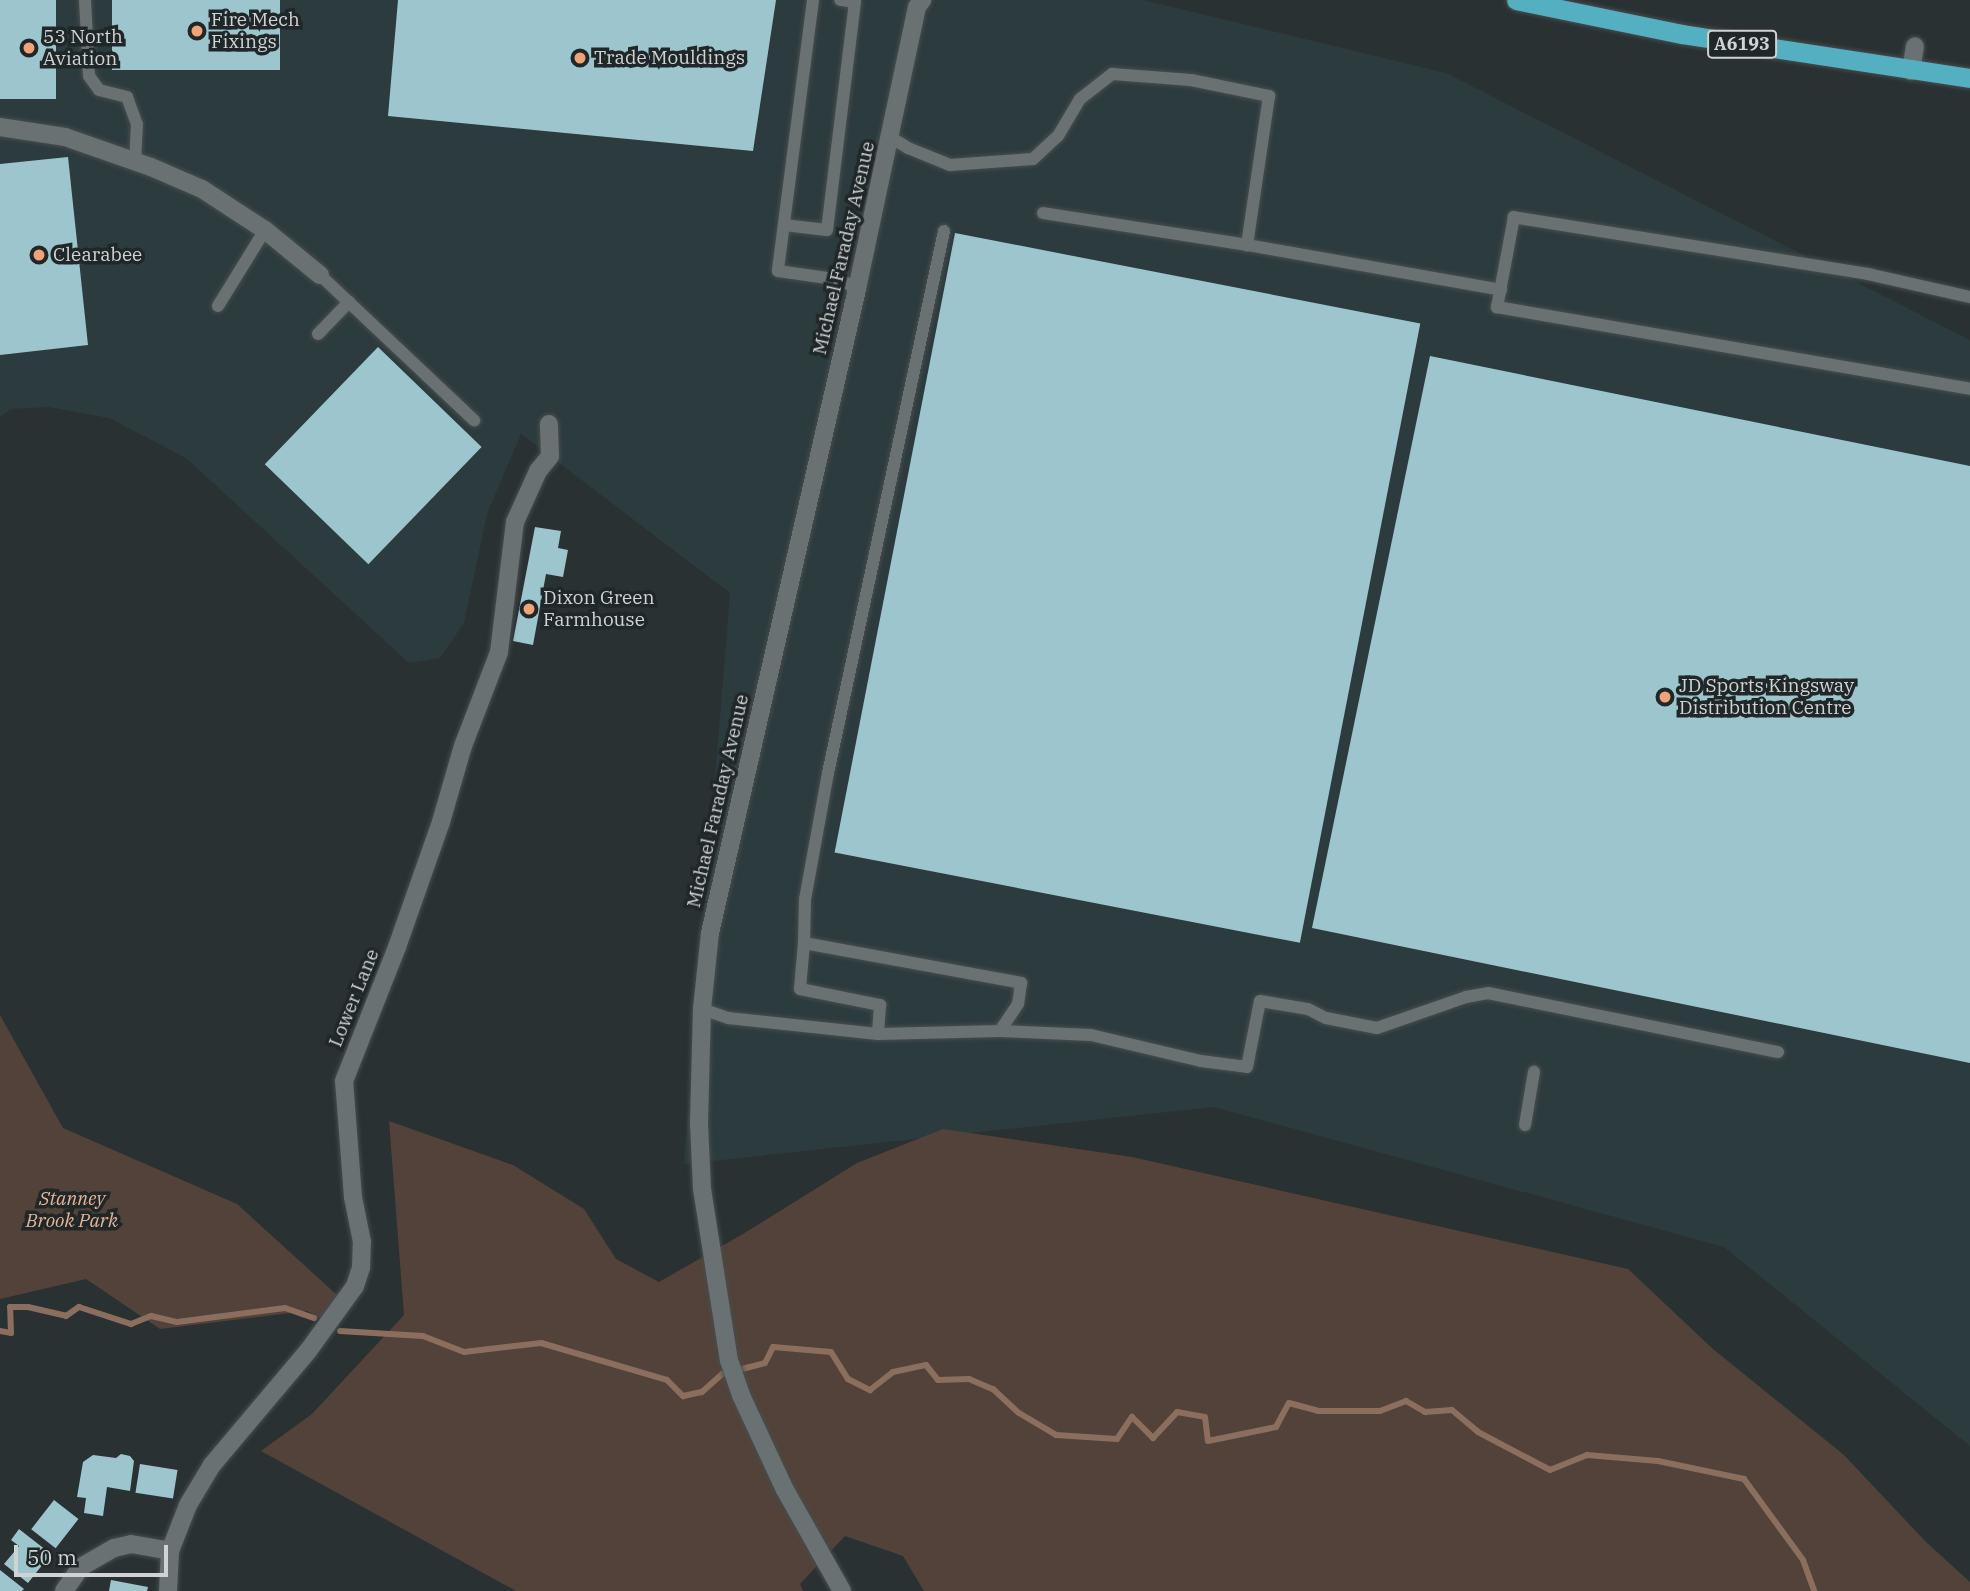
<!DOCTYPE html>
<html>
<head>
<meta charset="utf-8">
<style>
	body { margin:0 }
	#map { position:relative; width:1970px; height:1591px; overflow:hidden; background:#2a3132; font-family:"IBM Plex Serif",serif }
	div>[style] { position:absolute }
	.built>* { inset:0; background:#2c3b3e }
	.green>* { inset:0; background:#534239 }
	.stream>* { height:6px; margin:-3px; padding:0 3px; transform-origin:3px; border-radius:3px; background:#8b6e5e }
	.building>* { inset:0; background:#9dc5ce; transform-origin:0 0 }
	.roads { filter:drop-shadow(0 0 2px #474d4e) drop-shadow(0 0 2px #474d4e) }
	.service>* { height:12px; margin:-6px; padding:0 6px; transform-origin:6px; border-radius:6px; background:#697172 }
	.minor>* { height:18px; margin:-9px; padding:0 9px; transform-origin:9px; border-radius:9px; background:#697172 }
	.trunk>* { height:19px; margin:-9.5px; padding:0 9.5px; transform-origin:9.5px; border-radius:9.5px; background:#54b0c1 }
	.dots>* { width:19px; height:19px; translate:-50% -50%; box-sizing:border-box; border:4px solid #202728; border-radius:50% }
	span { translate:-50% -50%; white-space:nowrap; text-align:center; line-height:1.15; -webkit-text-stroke:7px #202728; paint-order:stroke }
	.shield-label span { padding:2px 5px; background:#202728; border:2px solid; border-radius:5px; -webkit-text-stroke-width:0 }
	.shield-label { font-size:18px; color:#cfd3d4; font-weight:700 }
	.poi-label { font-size:19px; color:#cfd3d4 }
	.left { translate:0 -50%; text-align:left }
	.street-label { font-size:19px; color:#cfd3d4 }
	.park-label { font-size:19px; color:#e7b295; font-style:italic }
	.scale { position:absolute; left:14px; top:1545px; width:154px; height:32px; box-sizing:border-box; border:4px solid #cfd3d4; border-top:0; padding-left:9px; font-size:21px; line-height:24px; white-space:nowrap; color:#cfd3d4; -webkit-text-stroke:5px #202728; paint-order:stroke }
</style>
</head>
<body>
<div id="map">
	<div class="built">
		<i style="clip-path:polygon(0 0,1143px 0,1446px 73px,1970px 340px,1970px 1446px,1724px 1247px,1214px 1107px,684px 1164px,730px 593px,521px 434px,487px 514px,464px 623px,440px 658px,409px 663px,186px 458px,109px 418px,48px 407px,11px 409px,0 417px)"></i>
	</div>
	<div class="green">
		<i style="clip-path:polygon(0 1015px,63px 1128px,237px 1204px,337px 1295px,327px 1321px,307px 1311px,160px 1329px,86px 1279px,0 1299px)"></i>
		<i style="clip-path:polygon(389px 1121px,513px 1165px,584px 1209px,616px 1259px,659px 1282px,743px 1234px,857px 1163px,943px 1129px,1132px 1157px,1628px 1269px,1713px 1349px,1844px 1455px,1926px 1542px,1970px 1582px,1970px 1591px,924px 1591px,903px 1556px,845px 1536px,800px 1584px,803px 1591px,516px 1591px,261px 1451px,312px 1414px,404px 1315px)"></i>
	</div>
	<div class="stream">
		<i style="left:0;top:1331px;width:11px;rotate:10deg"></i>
		<i style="left:11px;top:1333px;width:26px;rotate:-92deg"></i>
		<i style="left:10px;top:1307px;width:18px"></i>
		<i style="left:28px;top:1307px;width:39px;rotate:13deg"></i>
		<i style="left:66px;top:1316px;width:16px;rotate:-35deg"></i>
		<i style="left:79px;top:1307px;width:55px;rotate:18.1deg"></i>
		<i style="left:131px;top:1324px;width:22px;rotate:-22deg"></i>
		<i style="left:151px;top:1316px;width:27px;rotate:13deg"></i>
		<i style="left:177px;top:1322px;width:109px;rotate:-7.4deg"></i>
		<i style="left:285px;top:1308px;width:31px;rotate:19deg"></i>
		<i style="left:340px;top:1331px;width:83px;rotate:3.4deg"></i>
		<i style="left:423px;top:1336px;width:44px;rotate:21.3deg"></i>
		<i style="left:464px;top:1352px;width:78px;rotate:-6.7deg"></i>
		<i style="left:541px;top:1343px;width:131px;rotate:16.4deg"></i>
		<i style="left:667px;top:1380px;width:23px;rotate:45deg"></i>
		<i style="left:683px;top:1396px;width:19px;rotate:-12deg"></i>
		<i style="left:702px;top:1392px;width:27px;rotate:-42deg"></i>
		<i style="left:722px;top:1374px;width:44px;rotate:-14.3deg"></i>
		<i style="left:765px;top:1363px;width:18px;rotate:-63deg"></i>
		<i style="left:773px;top:1347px;width:58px;rotate:4.9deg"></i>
		<i style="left:831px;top:1352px;width:32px;rotate:58deg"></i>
		<i style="left:848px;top:1379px;width:25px;rotate:27deg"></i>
		<i style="left:870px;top:1390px;width:29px;rotate:-38deg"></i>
		<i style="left:893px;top:1372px;width:34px;rotate:-12deg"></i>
		<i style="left:926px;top:1365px;width:19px;rotate:51deg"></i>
		<i style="left:938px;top:1380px;width:31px;rotate:-2deg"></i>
		<i style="left:969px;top:1379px;width:26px;rotate:23deg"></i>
		<i style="left:993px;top:1389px;width:35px;rotate:43deg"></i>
		<i style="left:1019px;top:1413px;width:43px;rotate:30.7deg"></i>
		<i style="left:1056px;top:1435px;width:61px;rotate:3.8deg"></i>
		<i style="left:1117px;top:1439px;width:27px;rotate:-56deg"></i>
		<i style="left:1132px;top:1417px;width:30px;rotate:45deg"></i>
		<i style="left:1153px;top:1438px;width:35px;rotate:-47deg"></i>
		<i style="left:1177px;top:1412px;width:28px;rotate:10deg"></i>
		<i style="left:1205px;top:1417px;width:24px;rotate:83deg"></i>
		<i style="left:1208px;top:1441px;width:69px;rotate:-11.6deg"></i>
		<i style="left:1276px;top:1427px;width:27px;rotate:-62deg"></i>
		<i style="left:1289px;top:1403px;width:30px;rotate:15deg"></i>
		<i style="left:1318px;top:1411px;width:62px"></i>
		<i style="left:1380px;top:1411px;width:28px;rotate:-21deg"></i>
		<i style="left:1406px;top:1401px;width:22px;rotate:30deg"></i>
		<i style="left:1425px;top:1412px;width:27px;rotate:-4deg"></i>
		<i style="left:1452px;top:1410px;width:34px;rotate:40deg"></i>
		<i style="left:1478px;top:1432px;width:81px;rotate:27.8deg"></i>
		<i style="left:1550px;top:1470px;width:40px;rotate:-22deg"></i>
		<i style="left:1587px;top:1455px;width:71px;rotate:4.8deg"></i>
		<i style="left:1658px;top:1461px;width:88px;rotate:11.8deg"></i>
		<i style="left:1744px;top:1479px;width:100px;rotate:53.9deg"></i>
		<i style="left:1803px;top:1560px;width:33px;rotate:70deg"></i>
	</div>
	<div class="building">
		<i style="left:0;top:0;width:56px;height:99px"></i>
		<i style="left:112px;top:0;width:168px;height:70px"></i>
		<i style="clip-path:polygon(398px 0,776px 0,753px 151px,388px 116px)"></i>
		<i style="clip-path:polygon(68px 157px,88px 345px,0 355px,0 164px)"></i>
		<i style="left:955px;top:233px;width:474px;height:631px;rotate:11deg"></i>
		<i style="left:378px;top:347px;width:144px;height:163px;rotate:44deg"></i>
		<i style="clip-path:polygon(1430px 356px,1970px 466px,1970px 1063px,1312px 928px)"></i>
		<i style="clip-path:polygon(535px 527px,561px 531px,558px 548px,568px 550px,563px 577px,546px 574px,533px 645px,513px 641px)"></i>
		<i style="clip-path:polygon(121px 1454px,130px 1456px,134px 1461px,130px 1491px,107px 1487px,103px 1516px,84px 1513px,86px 1498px,77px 1497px,83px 1462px,93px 1455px,116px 1458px)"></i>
		<i style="left:140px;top:1464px;width:38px;height:29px;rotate:9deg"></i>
		<i style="left:54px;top:1500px;width:31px;height:37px;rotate:38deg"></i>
		<i style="clip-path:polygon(19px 1529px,51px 1554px,28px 1583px,4px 1564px,19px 1546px,11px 1540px)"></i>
		<i style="clip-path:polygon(0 1570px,24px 1589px,22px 1591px,0 1591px)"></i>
		<i style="clip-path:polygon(111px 1580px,148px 1587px,147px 1591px,109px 1591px)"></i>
	</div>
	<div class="roads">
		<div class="service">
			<i style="left:85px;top:0;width:76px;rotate:87deg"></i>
			<i style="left:89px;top:76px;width:17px;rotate:54deg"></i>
			<i style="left:99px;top:90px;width:29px;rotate:14deg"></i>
			<i style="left:127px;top:97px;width:29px;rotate:70deg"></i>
			<i style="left:137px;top:124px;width:37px;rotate:93deg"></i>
			<i style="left:813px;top:0;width:273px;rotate:97.4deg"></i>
			<i style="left:778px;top:271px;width:64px;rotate:8.1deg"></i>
			<i style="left:841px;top:280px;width:18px;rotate:29deg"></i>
			<i style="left:890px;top:137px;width:21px;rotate:31deg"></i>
			<i style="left:908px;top:148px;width:45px;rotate:22deg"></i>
			<i style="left:950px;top:165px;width:83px;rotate:-4.1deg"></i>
			<i style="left:1033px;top:159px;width:34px;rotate:-43deg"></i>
			<i style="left:1058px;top:136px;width:43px;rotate:-59.3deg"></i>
			<i style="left:1080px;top:99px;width:41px;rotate:-38deg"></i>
			<i style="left:1112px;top:74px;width:79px;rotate:4.3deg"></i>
			<i style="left:1191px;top:80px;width:80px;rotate:11.6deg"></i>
			<i style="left:1269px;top:96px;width:151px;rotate:98.4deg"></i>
			<i style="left:1043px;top:213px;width:206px;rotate:8.9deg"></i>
			<i style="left:1247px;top:245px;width:258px;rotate:10deg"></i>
			<i style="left:784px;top:225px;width:43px;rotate:6.6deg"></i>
			<i style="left:827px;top:230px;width:230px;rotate:-83deg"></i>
			<i style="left:855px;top:2px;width:15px;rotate:-172deg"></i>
			<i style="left:944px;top:231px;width:554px;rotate:102.08deg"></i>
			<i style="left:828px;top:773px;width:128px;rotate:100.3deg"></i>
			<i style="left:805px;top:899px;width:44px;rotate:91.3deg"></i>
			<i style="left:804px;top:943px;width:221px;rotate:10.4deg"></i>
			<i style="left:1021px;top:983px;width:21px;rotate:98deg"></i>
			<i style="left:1018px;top:1004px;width:32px;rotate:124deg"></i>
			<i style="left:320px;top:275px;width:212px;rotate:43.3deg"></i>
			<i style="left:1970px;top:297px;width:105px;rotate:-167.3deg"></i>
			<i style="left:1868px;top:274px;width:359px;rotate:-170.9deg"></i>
			<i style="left:1514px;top:217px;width:92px;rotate:100.7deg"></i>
			<i style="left:1497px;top:307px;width:480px;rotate:9.8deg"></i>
			<i style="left:218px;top:306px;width:89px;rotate:-58.3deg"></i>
			<i style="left:318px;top:334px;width:45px;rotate:-45.9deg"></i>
			<i style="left:804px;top:943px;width:46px;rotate:95deg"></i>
			<i style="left:800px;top:989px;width:82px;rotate:11.3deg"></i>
			<i style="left:880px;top:1005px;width:29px;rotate:94deg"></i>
			<i style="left:702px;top:1009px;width:28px;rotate:19deg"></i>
			<i style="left:728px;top:1018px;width:151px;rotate:6.1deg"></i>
			<i style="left:878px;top:1034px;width:122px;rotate:-1.4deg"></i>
			<i style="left:1000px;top:1031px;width:91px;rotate:2.5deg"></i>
			<i style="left:1091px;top:1035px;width:113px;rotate:13.3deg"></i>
			<i style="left:1201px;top:1061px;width:46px;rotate:7.4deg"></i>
			<i style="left:1247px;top:1067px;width:67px;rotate:-78.9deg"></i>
			<i style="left:1260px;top:1001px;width:49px;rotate:9.5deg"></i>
			<i style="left:1308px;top:1009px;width:20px;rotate:27deg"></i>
			<i style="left:1326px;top:1018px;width:52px;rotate:11.1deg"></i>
			<i style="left:1377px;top:1028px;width:94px;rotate:-19.2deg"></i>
			<i style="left:1466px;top:997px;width:22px;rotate:-10deg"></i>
			<i style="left:1488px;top:993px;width:296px;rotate:11.5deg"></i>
			<i style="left:1525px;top:1125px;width:54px;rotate:-80.4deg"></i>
		</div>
		<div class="minor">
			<i style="left:1911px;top:71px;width:25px;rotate:-81deg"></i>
			<i style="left:0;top:127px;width:66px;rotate:8.7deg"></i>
			<i style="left:65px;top:137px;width:91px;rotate:19.2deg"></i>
			<i style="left:151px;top:167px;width:56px;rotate:23.3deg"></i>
			<i style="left:202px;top:189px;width:75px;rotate:33.1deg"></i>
			<i style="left:265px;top:230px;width:71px;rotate:39.3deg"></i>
			<i style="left:64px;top:1591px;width:29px;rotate:-55deg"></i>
			<i style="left:81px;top:1567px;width:38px;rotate:-30deg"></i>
			<i style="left:114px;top:1548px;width:17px;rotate:-13deg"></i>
			<i style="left:131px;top:1544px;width:40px;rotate:10deg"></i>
			<i style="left:168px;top:1591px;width:40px;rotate:-87.1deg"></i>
			<i style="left:170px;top:1551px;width:49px;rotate:-68.6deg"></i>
			<i style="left:188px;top:1505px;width:47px;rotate:-59deg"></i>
			<i style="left:212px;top:1465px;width:149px;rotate:-49.9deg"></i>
			<i style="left:308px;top:1351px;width:80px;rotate:-54.1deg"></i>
			<i style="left:355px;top:1286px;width:20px;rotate:-72deg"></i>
			<i style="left:361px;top:1267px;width:25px;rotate:-88deg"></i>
			<i style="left:362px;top:1242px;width:46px;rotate:-101.3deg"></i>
			<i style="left:353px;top:1197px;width:116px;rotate:-94.4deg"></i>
			<i style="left:344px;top:1081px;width:144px;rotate:-68.4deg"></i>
			<i style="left:397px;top:947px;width:133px;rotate:-70.6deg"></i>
			<i style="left:441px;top:822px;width:79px;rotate:-73.9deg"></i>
			<i style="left:463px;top:746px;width:101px;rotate:-69deg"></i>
			<i style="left:499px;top:652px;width:131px;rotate:-83deg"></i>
			<i style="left:515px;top:522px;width:56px;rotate:-65.7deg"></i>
			<i style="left:538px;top:471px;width:19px;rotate:-51deg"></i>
			<i style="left:550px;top:456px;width:32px;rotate:-92deg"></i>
			<i style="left:842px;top:1591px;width:116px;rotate:-119.4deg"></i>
			<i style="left:785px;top:1490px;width:105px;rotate:-114.9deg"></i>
			<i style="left:741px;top:1395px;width:36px;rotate:-109deg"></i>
			<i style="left:729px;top:1361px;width:174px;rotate:-98.9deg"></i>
			<i style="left:702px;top:1189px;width:66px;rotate:-92.6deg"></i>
			<i style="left:699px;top:1123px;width:114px;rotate:-88.5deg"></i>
			<i style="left:702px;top:1009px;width:76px;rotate:-84deg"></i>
			<i style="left:710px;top:933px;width:661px;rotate:-77.14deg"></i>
			<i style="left:857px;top:289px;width:288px;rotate:-78deg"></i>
			<i style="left:917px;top:7px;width:9px;rotate:-54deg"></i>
		</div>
		<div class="trunk">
			<i style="left:1516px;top:0;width:169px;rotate:11.6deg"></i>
			<i style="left:1682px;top:34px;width:291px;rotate:8.7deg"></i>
		</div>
	</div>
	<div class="dots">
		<i style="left:197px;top:31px;background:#f0a278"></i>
		<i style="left:29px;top:48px;background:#f0a278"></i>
		<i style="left:580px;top:58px;background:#f0a278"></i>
		<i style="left:39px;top:255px;background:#f0a278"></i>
		<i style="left:529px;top:609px;background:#f0a278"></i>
		<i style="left:1665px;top:697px;background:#f0a278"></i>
	</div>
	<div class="shield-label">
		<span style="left:1742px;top:44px">A6193</span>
	</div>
	<div class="poi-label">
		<span class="left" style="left:211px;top:31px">Fire Mech<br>Fixings</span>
		<span class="left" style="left:43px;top:48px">53 North<br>Aviation</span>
		<span class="left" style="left:594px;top:58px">Trade Mouldings</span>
		<span class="left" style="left:53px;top:255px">Clearabee</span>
		<span class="left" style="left:543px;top:609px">Dixon Green<br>Farmhouse</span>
		<span class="left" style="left:1679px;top:697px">JD Sports Kingsway<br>Distribution Centre</span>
	</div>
	<div class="street-label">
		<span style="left:844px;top:248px;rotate:-77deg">Michael Faraday Avenue</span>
		<span style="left:718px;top:801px;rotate:-77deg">Michael Faraday Avenue</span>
		<span style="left:354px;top:998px;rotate:-68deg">Lower Lane</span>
	</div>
	<div class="park-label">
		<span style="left:72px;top:1210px">Stanney<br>Brook Park</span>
	</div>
	<div class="scale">50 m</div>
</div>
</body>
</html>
